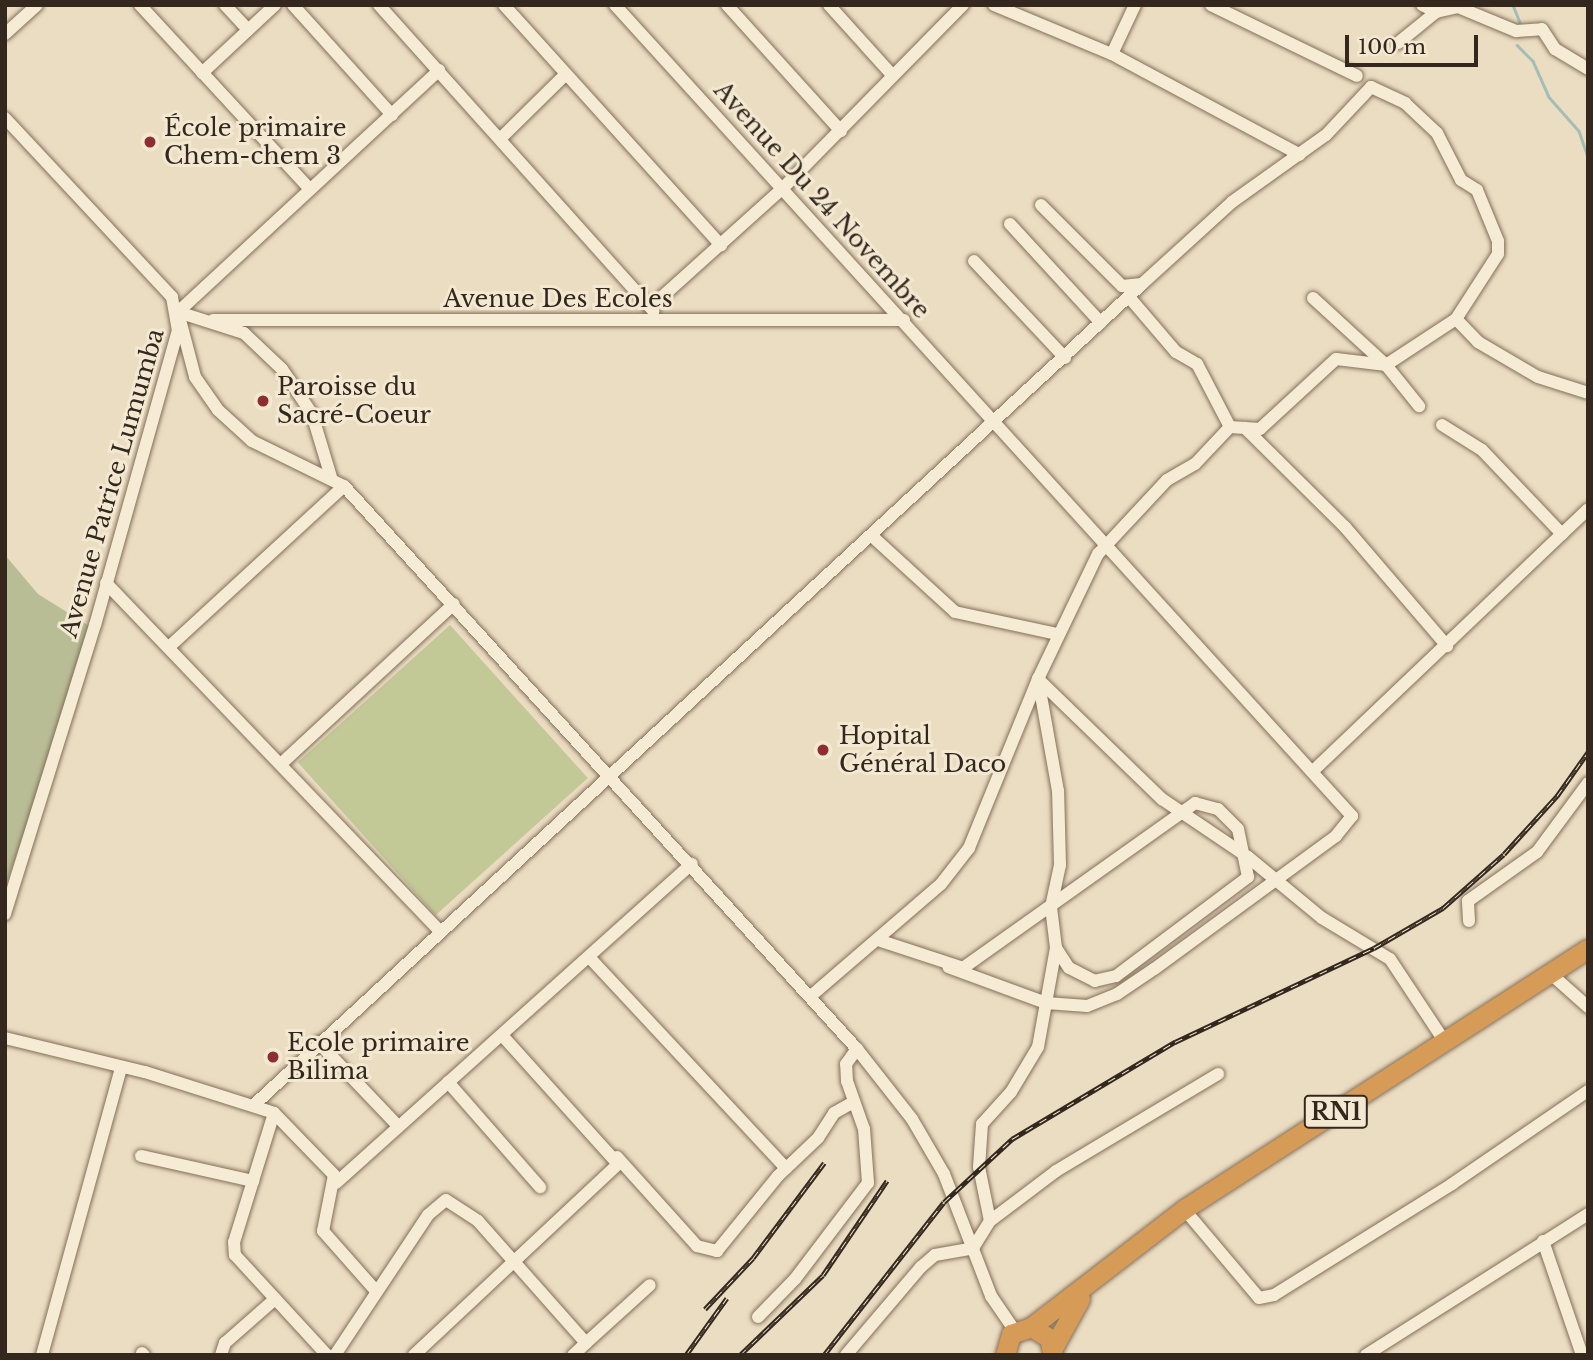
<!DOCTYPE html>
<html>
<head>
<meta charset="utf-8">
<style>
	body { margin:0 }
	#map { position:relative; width:1593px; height:1360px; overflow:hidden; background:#ebddc2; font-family:"Libre Baskerville",serif }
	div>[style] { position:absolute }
	.green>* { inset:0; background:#c3c897; transform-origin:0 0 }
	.cemetery>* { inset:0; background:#b9bd96 }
	.stream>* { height:2.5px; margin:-1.25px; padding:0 1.25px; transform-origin:1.25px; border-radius:1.25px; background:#a4beb5 }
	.roads { filter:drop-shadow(0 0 2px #836f5a) drop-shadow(0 0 2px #836f5a) }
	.minor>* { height:12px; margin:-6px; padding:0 6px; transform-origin:6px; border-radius:6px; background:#f6ebd4 }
	.highway>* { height:19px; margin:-9.5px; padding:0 9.5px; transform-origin:9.5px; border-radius:9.5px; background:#d59b57 }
	.rail>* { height:5px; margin-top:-2.5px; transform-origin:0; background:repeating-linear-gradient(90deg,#f3e8d1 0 8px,#34281e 0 16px); box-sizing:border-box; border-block:2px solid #34281e }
	.dots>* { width:19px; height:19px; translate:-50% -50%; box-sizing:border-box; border:4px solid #f3e8d1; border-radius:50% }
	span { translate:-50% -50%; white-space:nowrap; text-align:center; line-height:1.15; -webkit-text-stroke:6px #f3e8d1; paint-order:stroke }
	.shield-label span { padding:2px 5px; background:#f3e8d1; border:2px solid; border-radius:5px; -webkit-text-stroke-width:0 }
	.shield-label { font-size:23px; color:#34281e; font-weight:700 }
	.poi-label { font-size:24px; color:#34281e }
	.left { translate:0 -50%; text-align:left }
	.street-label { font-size:24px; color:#34281e }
	.frame { position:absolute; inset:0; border:7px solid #34281e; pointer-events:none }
	.scale { position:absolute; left:1345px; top:35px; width:133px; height:32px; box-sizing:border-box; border:4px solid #34281e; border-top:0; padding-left:9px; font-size:21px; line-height:24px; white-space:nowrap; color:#34281e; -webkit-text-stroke:5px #f3e8d1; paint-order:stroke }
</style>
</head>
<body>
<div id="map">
	<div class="green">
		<i style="left:450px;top:625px;width:206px;height:205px;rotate:48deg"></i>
	</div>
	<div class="cemetery">
		<i style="clip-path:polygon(5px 555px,38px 594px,94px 629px,5px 888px)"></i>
	</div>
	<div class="stream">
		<i style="left:1513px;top:5px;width:22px;rotate:68deg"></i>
		<i style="left:1517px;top:45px;width:23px;rotate:45deg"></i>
		<i style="left:1533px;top:61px;width:39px;rotate:66deg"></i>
		<i style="left:1549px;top:97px;width:45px;rotate:48.6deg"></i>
		<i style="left:1579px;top:131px;width:28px;rotate:71deg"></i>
	</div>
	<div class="roads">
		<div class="minor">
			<i style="left:140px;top:5px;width:251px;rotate:47.3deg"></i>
			<i style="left:225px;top:5px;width:34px;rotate:47deg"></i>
			<i style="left:293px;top:5px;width:148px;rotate:48deg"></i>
			<i style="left:379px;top:5px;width:411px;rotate:48.1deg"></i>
			<i style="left:504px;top:5px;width:324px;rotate:47.9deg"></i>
			<i style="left:615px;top:5px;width:1096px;rotate:47.74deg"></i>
			<i style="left:1352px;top:816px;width:26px;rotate:129deg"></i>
			<i style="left:1336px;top:836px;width:225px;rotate:143.8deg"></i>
			<i style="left:1154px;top:969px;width:45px;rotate:146deg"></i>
			<i style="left:1117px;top:994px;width:32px;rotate:158deg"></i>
			<i style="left:1087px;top:1006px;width:41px;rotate:-175.8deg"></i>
			<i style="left:1046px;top:1003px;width:104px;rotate:-159.8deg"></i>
			<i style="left:727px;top:5px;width:170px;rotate:47.9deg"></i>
			<i style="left:829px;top:5px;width:94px;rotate:48deg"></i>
			<i style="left:994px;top:5px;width:128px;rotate:22.6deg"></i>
			<i style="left:1112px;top:54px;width:213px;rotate:28.2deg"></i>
			<i style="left:1211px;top:5px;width:162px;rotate:25.9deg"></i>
			<i style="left:1422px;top:5px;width:16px;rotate:27deg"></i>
			<i style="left:1436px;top:12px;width:23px;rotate:-13deg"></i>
			<i style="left:1458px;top:7px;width:63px;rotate:22.5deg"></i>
			<i style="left:1516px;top:31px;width:26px;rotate:-4deg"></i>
			<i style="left:1542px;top:29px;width:24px;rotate:57deg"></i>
			<i style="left:1555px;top:49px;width:39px;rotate:31deg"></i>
			<i style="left:5px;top:34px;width:43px;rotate:-42.2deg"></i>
			<i style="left:1398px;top:43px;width:49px;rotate:-39.2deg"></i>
			<i style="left:1112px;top:54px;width:54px;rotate:-64.9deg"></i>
			<i style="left:202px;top:73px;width:100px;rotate:-43deg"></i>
			<i style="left:5px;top:118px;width:245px;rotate:47deg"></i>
			<i style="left:172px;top:297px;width:34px;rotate:80deg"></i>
			<i style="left:178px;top:330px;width:306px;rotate:105.7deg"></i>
			<i style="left:95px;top:625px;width:303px;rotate:107.3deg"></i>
			<i style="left:501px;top:138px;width:91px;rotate:-44.6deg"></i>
			<i style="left:1041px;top:205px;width:115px;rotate:45deg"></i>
			<i style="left:1122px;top:286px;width:20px;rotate:-6deg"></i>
			<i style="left:1142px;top:284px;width:122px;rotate:-42.3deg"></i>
			<i style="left:1232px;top:202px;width:115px;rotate:-35.5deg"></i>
			<i style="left:1326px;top:135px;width:66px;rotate:-46.8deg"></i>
			<i style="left:1371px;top:87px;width:38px;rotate:25deg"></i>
			<i style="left:1405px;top:103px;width:44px;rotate:43.2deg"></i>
			<i style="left:1437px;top:133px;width:53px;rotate:62.9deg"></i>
			<i style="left:1461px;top:180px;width:19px;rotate:32deg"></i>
			<i style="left:1477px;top:190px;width:55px;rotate:67.6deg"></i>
			<i style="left:1498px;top:241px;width:13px;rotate:90deg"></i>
			<i style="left:1498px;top:254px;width:77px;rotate:122.9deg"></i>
			<i style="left:1456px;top:319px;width:84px;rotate:146.7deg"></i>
			<i style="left:1386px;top:365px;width:50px;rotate:-173.2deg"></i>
			<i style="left:1336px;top:359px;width:103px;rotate:137.4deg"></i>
			<i style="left:1260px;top:429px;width:30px;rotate:-176deg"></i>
			<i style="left:1230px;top:427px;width:71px;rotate:-117.6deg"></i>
			<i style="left:1197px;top:364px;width:24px;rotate:-150deg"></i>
			<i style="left:1176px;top:352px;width:72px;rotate:-130.5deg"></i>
			<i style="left:1010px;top:224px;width:134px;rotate:47.4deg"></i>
			<i style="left:974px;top:261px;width:133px;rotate:46.8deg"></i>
			<i style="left:1313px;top:298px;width:99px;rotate:42.5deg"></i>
			<i style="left:1386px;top:365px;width:53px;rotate:51.2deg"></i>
			<i style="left:653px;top:305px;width:175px;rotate:-42deg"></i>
			<i style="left:783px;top:188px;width:257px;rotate:-45.5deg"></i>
			<i style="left:178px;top:312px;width:67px;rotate:75.3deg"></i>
			<i style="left:195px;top:377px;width:40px;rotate:55.1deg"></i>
			<i style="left:218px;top:410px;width:46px;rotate:42.4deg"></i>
			<i style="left:252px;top:441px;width:102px;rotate:26.1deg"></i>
			<i style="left:344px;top:486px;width:762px;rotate:47.66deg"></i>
			<i style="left:857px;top:1049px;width:89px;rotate:51.8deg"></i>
			<i style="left:912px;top:1119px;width:64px;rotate:59.8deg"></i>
			<i style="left:944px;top:1174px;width:131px;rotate:68.9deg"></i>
			<i style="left:991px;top:1296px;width:42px;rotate:55.6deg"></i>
			<i style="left:178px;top:312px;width:356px;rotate:-42.8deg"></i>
			<i style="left:178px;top:312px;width:69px;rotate:17.7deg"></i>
			<i style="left:244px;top:333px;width:52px;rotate:43.5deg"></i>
			<i style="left:282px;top:369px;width:54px;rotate:56.3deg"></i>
			<i style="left:312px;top:414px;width:66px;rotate:73.2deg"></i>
			<i style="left:1456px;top:319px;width:32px;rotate:46deg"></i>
			<i style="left:1478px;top:342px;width:69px;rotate:30.3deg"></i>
			<i style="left:1538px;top:377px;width:52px;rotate:17.7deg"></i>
			<i style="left:213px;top:320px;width:691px"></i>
			<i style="left:1442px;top:425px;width:47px;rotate:32deg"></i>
			<i style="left:1482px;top:450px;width:116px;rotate:46.4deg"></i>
			<i style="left:1245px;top:428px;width:141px;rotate:44.7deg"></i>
			<i style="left:1345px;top:527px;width:157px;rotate:49.4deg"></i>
			<i style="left:873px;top:537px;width:111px;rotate:42.4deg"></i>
			<i style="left:955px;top:612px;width:105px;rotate:12.1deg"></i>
			<i style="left:106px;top:583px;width:482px;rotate:46.2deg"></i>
			<i style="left:170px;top:646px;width:236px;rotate:-42.6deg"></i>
			<i style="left:1038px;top:679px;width:173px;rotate:44.1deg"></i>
			<i style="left:1162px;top:799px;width:104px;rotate:34deg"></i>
			<i style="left:1248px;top:857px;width:96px;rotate:39.5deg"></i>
			<i style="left:1322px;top:918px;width:79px;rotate:31.1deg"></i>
			<i style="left:1390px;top:959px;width:100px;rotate:56.5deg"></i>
			<i style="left:282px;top:763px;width:234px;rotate:-42.8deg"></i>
			<i style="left:1314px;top:770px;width:378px;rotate:-43.6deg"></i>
			<i style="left:1469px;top:921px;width:20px;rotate:-93deg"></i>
			<i style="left:1468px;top:901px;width:85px;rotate:-35.4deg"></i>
			<i style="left:1537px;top:852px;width:86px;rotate:-53.5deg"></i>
			<i style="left:878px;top:940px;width:89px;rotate:18.2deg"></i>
			<i style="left:963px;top:968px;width:285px;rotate:-35.4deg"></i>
			<i style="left:1195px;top:803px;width:24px;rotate:15deg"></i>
			<i style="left:1218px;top:809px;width:28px;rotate:45deg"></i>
			<i style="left:1238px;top:829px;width:49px;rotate:78.2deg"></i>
			<i style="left:1248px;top:877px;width:165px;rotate:143.1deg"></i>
			<i style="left:1116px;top:976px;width:22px;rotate:167deg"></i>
			<i style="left:1095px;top:981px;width:29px;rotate:-153deg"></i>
			<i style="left:1069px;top:968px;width:24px;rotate:-123deg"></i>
			<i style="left:589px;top:957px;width:289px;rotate:47deg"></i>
			<i style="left:1551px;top:974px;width:50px;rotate:41.7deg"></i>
			<i style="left:812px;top:995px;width:170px;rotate:-40.7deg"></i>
			<i style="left:941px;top:884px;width:46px;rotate:-52.1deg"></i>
			<i style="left:969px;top:848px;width:183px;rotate:-67.8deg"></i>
			<i style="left:1038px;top:679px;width:139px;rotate:-64.4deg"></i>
			<i style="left:1098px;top:554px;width:101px;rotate:-47deg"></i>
			<i style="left:1167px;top:480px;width:32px;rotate:-30deg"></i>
			<i style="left:1195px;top:464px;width:51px;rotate:-46.6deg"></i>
			<i style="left:5px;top:1038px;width:144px;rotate:13.7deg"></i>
			<i style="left:145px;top:1072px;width:135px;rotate:17.6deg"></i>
			<i style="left:274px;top:1113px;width:86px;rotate:45.9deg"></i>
			<i style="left:334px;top:1175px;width:57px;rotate:101.1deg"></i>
			<i style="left:323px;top:1231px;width:80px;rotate:48.5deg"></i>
			<i style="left:318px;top:1042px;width:117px;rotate:46.4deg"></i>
			<i style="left:448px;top:1082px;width:140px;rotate:48.8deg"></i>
			<i style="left:255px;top:1104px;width:1208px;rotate:-42.75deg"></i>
			<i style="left:274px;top:1113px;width:135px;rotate:107.2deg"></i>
			<i style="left:234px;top:1242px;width:13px;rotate:86deg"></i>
			<i style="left:235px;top:1255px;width:136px;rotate:47.4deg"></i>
			<i style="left:141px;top:1156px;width:115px;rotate:12.6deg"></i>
			<i style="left:617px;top:1157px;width:120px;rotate:48deg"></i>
			<i style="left:697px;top:1246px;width:21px;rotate:14deg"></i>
			<i style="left:717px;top:1251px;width:97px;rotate:-50.9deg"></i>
			<i style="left:778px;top:1176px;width:55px;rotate:-43.5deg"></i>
			<i style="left:818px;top:1138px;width:30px;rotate:-57deg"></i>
			<i style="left:834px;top:1113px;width:23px;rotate:-29deg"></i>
			<i style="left:336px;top:1183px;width:478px;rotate:-41.9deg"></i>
			<i style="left:1184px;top:1209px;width:116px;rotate:49.9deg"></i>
			<i style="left:1259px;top:1298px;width:15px;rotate:-11deg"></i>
			<i style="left:1274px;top:1295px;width:210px;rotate:-31.9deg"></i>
			<i style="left:1452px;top:1184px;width:165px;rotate:-34.4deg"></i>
			<i style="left:990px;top:1221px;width:83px;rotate:-37.1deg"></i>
			<i style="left:1056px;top:1171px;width:189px;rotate:-30.9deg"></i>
			<i style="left:1543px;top:1241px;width:120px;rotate:71.1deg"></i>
			<i style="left:758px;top:1317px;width:53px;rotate:-45.8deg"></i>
			<i style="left:795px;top:1279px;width:121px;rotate:-52.8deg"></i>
			<i style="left:868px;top:1183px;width:54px;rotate:-94.2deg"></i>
			<i style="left:864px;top:1129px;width:51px;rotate:-109.5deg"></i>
			<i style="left:847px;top:1081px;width:17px;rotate:-93deg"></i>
			<i style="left:846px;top:1064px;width:19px;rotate:-54deg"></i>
			<i style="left:586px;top:1343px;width:86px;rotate:-42.2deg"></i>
			<i style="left:142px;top:1353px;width:3px;rotate:45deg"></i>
			<i style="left:42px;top:1355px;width:298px;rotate:-74.6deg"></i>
			<i style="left:221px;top:1355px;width:13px;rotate:-72deg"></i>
			<i style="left:225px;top:1343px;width:67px;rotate:-41.3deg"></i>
			<i style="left:335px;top:1355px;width:168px;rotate:-56.4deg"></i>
			<i style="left:428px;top:1215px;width:23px;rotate:-40deg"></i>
			<i style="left:446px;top:1200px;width:38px;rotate:33deg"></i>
			<i style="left:478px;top:1221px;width:163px;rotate:48.5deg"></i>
			<i style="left:586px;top:1343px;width:18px;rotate:137deg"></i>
			<i style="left:414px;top:1355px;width:279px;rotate:-43.1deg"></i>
			<i style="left:618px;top:1164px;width:173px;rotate:-132deg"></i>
			<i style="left:846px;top:1355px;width:116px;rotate:-49.6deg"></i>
			<i style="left:921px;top:1267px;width:18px;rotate:-41deg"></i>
			<i style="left:935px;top:1255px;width:39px;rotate:-10deg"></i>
			<i style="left:973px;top:1248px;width:32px;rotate:-58deg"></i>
			<i style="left:990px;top:1221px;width:55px;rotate:-101.5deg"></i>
			<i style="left:979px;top:1167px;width:43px;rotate:-86deg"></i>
			<i style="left:982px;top:1124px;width:43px;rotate:-47.8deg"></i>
			<i style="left:1011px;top:1092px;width:52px;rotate:-59deg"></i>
			<i style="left:1038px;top:1047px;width:101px;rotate:-79.7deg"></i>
			<i style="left:1056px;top:948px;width:41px;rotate:-97deg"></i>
			<i style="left:1051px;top:907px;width:43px;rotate:-77.9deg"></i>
			<i style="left:1060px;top:865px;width:74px;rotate:-91.5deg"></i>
			<i style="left:1058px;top:791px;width:114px;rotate:-100.1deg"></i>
			<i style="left:1366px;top:1355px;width:263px;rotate:-32.4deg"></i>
		</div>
		<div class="highway">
			<i style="left:1031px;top:1327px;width:193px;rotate:-37.6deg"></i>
			<i style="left:1184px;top:1209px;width:480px;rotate:-32.8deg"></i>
			<i style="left:1053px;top:1348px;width:56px;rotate:-61.1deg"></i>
			<i style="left:1005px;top:1355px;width:22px;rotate:-74deg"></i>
			<i style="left:1011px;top:1334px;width:21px;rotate:-19deg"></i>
			<i style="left:1031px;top:1327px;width:21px;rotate:31deg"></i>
			<i style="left:1049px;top:1338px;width:17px;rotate:77deg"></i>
		</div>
	</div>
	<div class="rail">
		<i style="left:705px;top:1309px;width:70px;rotate:-46.7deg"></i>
		<i style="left:753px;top:1258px;width:119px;rotate:-53.2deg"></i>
		<i style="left:686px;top:1355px;width:70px;rotate:-54.3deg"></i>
		<i style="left:740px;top:1355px;width:115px;rotate:-43.9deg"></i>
		<i style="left:823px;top:1275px;width:114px;rotate:-55.8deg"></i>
		<i style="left:824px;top:1355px;width:194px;rotate:-51.9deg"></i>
		<i style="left:944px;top:1202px;width:93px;rotate:-42.8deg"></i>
		<i style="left:1012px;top:1139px;width:190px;rotate:-30.8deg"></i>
		<i style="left:1175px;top:1042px;width:220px;rotate:-25.3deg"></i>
		<i style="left:1374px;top:948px;width:80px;rotate:-30.1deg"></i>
		<i style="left:1443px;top:908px;width:81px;rotate:-41.5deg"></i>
		<i style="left:1504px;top:854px;width:79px;rotate:-47.6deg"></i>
		<i style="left:1557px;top:796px;width:54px;rotate:-54.8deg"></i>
	</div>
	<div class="dots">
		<i style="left:150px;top:142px;background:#8e2e32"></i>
		<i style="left:263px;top:401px;background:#8e2e32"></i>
		<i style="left:823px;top:750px;background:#8e2e32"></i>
		<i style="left:273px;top:1057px;background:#8e2e32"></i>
	</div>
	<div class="shield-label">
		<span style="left:1336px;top:1112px">RN1</span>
	</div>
	<div class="poi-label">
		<span class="left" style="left:164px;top:142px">École primaire<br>Chem-chem 3</span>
		<span class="left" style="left:277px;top:401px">Paroisse du<br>Sacré-Coeur</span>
		<span class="left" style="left:839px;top:750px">Hopital<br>Général Daco</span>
		<span class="left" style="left:287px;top:1057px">Ecole primaire<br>Bilima</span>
	</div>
	<div class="street-label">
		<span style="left:822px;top:200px;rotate:48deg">Avenue Du 24 Novembre</span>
		<span style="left:558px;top:299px">Avenue Des Ecoles</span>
		<span style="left:112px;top:483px;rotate:-74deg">Avenue Patrice Lumumba</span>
	</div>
	<div class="frame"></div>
	<div class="scale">100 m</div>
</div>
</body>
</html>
